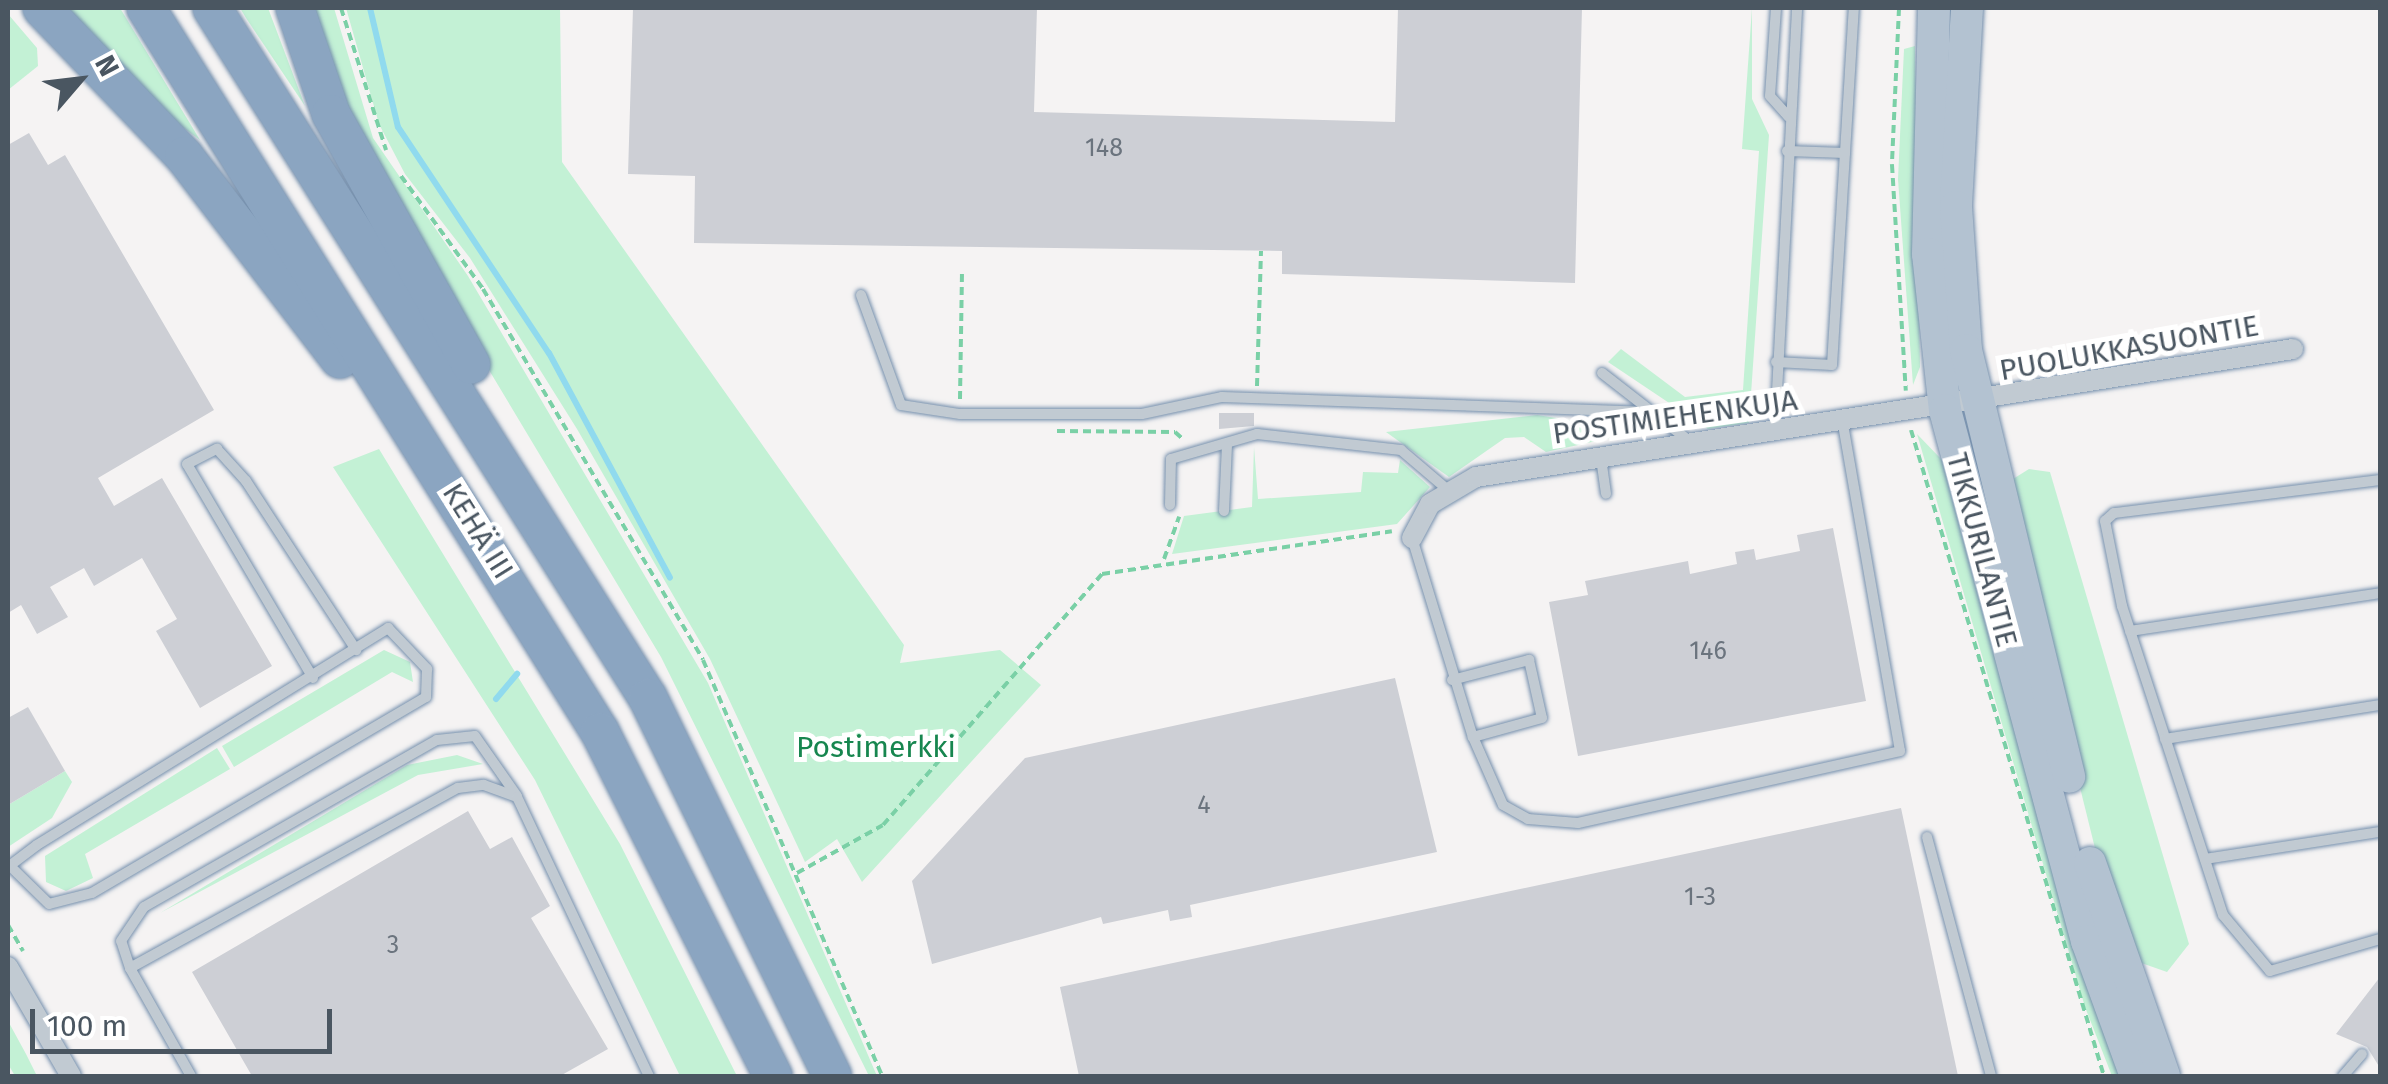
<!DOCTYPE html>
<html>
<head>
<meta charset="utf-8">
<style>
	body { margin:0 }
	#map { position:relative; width:2388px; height:1084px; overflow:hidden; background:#f5f3f3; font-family:"Fira Sans",sans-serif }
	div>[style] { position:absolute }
	.green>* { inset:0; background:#c3f1d5 }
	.stream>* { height:6px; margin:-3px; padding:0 3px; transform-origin:3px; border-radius:3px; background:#90daee }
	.building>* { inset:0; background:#cdcfd5 }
	.path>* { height:4px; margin-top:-2px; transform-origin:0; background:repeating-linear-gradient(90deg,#7ad0a6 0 8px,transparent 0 13px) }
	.roads { filter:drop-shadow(0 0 2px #7690ad) drop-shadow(0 0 2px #7690ad) }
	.lane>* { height:10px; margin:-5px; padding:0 5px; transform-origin:5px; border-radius:5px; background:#c1cad2 }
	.street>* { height:20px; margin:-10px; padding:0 10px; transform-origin:10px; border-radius:10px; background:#c1cad2 }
	.primary>* { height:32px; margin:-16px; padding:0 16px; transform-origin:16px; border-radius:16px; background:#b3c2d1 }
	.highway>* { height:38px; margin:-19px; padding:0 19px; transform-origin:19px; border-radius:19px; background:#8ba5c1 }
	span { translate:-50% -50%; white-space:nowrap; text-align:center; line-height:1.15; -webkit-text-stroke:10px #fff; paint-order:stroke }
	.number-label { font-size:25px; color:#6b747e }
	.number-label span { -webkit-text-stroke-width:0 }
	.street-label { font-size:30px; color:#4a5661 }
	.park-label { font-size:30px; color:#17864f }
	.frame { position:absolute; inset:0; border:10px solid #4a5661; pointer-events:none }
	.north { position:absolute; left:30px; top:30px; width:100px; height:100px; -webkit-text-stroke:8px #fff; paint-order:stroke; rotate:62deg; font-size:28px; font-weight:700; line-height:40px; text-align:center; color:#4a5661 }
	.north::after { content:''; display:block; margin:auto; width:35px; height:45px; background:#4a5661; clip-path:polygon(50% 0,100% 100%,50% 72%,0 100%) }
	.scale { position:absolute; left:30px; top:1009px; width:302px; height:45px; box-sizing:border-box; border:5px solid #4a5661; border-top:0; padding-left:12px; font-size:30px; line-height:35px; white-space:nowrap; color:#4a5661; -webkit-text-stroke:8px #fff; paint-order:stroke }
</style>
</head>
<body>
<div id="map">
	<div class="green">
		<i style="clip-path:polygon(54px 8px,120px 8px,200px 140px,166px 115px)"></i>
		<i style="clip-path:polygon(240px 8px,268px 8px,305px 106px,246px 18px)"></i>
		<i style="clip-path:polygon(308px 8px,334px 8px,373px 138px,468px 276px,708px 683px,877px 1076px,869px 1076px,661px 657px,426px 265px,342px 105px)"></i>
		<i style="clip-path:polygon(346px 8px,560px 8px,562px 162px,904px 645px,900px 663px,1000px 650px,1041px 685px,862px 882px,837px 839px,805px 862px,710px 659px,577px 429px,470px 258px,405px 174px,379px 124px)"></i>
		<i style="clip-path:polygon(1752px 8px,1752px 99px,1769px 135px,1749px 423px,1708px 429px,1608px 362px,1621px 349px,1685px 397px,1743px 390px,1759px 151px,1742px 149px)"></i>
		<i style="clip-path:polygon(8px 14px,37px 48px,38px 66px,8px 90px)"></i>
		<i style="clip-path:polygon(1915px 46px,1920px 367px,1913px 385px,1898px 179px,1904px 49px)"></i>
		<i style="clip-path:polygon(1537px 415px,1642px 431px,1546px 452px,1524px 437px,1505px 438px,1449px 477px,1386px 432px)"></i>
		<i style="clip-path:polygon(1917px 434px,1943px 461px,2124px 1076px,2112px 1076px,2085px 1007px)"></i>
		<i style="clip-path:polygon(1254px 447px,1258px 499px,1361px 492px,1363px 472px,1398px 473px,1400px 460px,1430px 487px,1397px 524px,1172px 554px,1184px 516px,1252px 507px)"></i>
		<i style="clip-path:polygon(379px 449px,620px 844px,737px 1076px,680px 1076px,535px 780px,333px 467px)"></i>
		<i style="clip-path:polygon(2029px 469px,2050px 472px,2189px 944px,2167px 972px,2130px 959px,2112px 917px,2005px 484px)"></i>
		<i style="clip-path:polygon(384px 650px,410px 662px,413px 682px,392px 672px,234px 767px,222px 746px)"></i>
		<i style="clip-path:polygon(217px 748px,230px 769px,85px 854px,93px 878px,66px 891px,46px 882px,45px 856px)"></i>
		<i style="clip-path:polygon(457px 755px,483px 764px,418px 775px,160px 913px,407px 765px)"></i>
		<i style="clip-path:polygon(65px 771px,72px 782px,52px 818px,8px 847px,8px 805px)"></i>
		<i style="clip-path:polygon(8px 1021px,26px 1054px,37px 1076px,15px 1076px,8px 1064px)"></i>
	</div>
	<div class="stream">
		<i style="left:370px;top:8px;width:122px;rotate:76.8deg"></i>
		<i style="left:398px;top:127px;width:272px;rotate:56.3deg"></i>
		<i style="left:549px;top:353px;width:255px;rotate:61.7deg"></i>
		<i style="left:496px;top:699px;width:33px;rotate:-50deg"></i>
	</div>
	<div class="building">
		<i style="clip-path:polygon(633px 8px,1037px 8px,1034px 112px,1395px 122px,1398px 8px,1582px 8px,1575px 283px,1282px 274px,1282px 251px,694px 243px,695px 176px,628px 174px)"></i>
		<i style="clip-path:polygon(29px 133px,48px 165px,65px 155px,214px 410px,98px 478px,114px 506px,162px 478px,272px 666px,200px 708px,156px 631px,177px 619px,142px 558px,94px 586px,84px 568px,50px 587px,68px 617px,37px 634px,21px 605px,8px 613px,8px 145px)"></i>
		<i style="clip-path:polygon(1219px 413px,1254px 413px,1254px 426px,1219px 429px)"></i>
		<i style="clip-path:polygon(1833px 528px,1866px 701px,1578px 756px,1549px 602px,1588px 595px,1585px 581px,1688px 561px,1690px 574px,1737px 564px,1735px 552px,1754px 549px,1756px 560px,1800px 551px,1797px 535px)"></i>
		<i style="clip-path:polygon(1395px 678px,1437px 852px,1190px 905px,1192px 917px,1170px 921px,1168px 910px,1103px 924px,1101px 917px,932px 964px,912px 881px,1025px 758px)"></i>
		<i style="clip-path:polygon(28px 707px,65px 771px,8px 805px,8px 718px)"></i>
		<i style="clip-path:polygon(1901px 808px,1958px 1076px,1079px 1076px,1060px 987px)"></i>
		<i style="clip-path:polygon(468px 811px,490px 849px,512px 837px,550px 906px,531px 918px,608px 1049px,560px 1076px,252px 1076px,192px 972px)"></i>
		<i style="clip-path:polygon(2380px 977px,2380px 1068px,2367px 1047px,2336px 1034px)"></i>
	</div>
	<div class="path">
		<i style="left:341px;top:8px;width:149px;rotate:72.4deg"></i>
		<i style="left:1899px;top:8px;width:157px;rotate:92.6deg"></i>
		<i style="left:1892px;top:165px;width:226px;rotate:86.5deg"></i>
		<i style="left:401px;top:176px;width:140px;rotate:54deg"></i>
		<i style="left:483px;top:289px;width:431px;rotate:59.3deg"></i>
		<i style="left:703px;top:660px;width:453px;rotate:66.7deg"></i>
		<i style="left:1257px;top:386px;width:135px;rotate:-88.3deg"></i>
		<i style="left:960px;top:399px;width:126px;rotate:-89.1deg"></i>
		<i style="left:1911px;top:430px;width:674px;rotate:73.37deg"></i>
		<i style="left:1057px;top:431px;width:118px;rotate:0.5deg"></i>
		<i style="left:1175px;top:432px;width:12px;rotate:42deg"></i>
		<i style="left:1164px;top:559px;width:45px;rotate:-70.3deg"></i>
		<i style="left:797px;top:873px;width:98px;rotate:-29.2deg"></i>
		<i style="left:883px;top:825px;width:333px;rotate:-48.9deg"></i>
		<i style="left:1102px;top:574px;width:293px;rotate:-8.4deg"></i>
		<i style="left:8px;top:925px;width:30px;rotate:60deg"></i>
	</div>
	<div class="roads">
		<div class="lane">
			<i style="left:1776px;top:8px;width:88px;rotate:93.9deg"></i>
			<i style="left:1770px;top:96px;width:28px;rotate:48deg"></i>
			<i style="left:1787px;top:151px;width:58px;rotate:2deg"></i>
			<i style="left:861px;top:295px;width:117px;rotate:70deg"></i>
			<i style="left:901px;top:405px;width:60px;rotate:8.7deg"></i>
			<i style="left:960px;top:414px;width:182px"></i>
			<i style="left:1142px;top:414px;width:82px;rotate:-12deg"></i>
			<i style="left:1222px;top:397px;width:434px;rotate:2deg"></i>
			<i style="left:1776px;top:362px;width:56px;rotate:3.1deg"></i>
			<i style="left:1832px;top:365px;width:358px;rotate:-86.5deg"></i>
			<i style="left:1602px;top:373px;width:114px;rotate:37.9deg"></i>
			<i style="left:1775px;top:430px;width:423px;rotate:-87deg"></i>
			<i style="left:1601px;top:458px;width:36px;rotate:82deg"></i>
			<i style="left:2380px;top:480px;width:268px;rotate:172.9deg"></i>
			<i style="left:2114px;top:513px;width:12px;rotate:138deg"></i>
			<i style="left:2105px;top:521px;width:87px;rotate:78.7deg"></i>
			<i style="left:2122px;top:606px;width:325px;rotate:71.9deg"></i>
			<i style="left:2223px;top:915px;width:73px;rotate:50deg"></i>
			<i style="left:2270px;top:971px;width:115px;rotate:-16.2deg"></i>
			<i style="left:1170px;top:505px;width:46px;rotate:-88.8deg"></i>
			<i style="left:1171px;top:459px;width:90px;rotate:-16.2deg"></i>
			<i style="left:1257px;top:434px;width:145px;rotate:6.3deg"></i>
			<i style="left:1401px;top:450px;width:62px;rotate:40.4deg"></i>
			<i style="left:1224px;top:511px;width:65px;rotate:-87.4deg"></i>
			<i style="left:1412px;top:538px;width:208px;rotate:73deg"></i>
			<i style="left:1473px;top:737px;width:74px;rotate:66.2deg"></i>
			<i style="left:1503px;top:805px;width:29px;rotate:29deg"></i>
			<i style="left:1528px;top:819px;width:50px;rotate:4.6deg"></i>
			<i style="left:1578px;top:823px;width:330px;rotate:-12.6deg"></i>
			<i style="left:1900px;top:751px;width:332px;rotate:-99.9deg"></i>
			<i style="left:2130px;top:631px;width:253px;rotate:-8.6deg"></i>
			<i style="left:313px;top:678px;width:248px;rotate:-120.5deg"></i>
			<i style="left:187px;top:464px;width:34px;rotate:-27deg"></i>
			<i style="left:217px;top:449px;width:43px;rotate:47.8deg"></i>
			<i style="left:246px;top:481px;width:202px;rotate:56.9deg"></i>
			<i style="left:1452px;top:680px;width:80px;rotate:-14.6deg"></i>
			<i style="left:1529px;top:660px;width:59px;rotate:77.4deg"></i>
			<i style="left:1542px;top:718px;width:72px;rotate:164.6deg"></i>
			<i style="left:2165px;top:739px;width:218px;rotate:-9deg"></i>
			<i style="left:1927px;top:837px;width:247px;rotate:75deg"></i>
			<i style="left:2205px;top:859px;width:177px;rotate:-8.8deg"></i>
			<i style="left:8px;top:867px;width:36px;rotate:-37deg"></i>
			<i style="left:37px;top:845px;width:413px;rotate:-31.7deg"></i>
			<i style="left:388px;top:628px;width:57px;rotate:46.4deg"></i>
			<i style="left:427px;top:669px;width:28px;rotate:92deg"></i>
			<i style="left:426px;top:697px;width:387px;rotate:149.6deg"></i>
			<i style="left:92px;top:893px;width:44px;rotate:165.7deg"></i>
			<i style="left:49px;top:904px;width:54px;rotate:-135.7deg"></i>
			<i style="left:130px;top:968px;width:28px;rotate:-108deg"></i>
			<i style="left:121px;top:941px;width:41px;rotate:-55.9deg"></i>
			<i style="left:144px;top:907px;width:337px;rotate:-29.7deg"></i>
			<i style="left:437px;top:740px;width:38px;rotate:-6deg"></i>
			<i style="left:475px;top:736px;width:73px;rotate:55deg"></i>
			<i style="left:191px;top:1076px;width:124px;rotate:-119.5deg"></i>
			<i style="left:130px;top:968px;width:374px;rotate:-28.8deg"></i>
			<i style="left:458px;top:788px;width:26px;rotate:-7deg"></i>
			<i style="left:484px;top:785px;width:35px;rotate:20deg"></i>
			<i style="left:517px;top:797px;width:309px;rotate:64.7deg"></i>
			<i style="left:2343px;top:1076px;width:29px;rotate:-49deg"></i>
		</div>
		<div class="street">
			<i style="left:1412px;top:538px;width:38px;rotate:-62deg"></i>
			<i style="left:1430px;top:504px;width:53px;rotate:-30.4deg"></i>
			<i style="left:1476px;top:477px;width:827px;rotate:-8.9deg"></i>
			<i style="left:8px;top:967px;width:126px;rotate:60deg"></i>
		</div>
		<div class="primary">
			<i style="left:1934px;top:8px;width:246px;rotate:91.4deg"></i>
			<i style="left:1928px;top:254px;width:157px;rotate:83.8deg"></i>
			<i style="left:1945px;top:410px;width:550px;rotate:75.03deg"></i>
			<i style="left:2087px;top:941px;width:144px;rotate:70.1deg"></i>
			<i style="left:1967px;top:8px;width:199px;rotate:93.2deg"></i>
			<i style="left:1956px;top:207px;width:143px;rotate:86deg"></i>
			<i style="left:1966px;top:350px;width:439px;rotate:76.4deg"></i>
			<i style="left:2090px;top:863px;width:225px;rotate:70.8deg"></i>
		</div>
		<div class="highway">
			<i style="left:42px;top:8px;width:205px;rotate:46.2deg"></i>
			<i style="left:184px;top:156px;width:256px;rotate:52.5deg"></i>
			<i style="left:146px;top:8px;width:855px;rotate:57.91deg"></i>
			<i style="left:600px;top:732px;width:385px;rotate:63.3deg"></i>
			<i style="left:212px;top:8px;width:816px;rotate:57.71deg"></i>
			<i style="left:648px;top:698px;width:420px;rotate:64deg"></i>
			<i style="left:295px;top:8px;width:112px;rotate:71.2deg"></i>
			<i style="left:331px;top:114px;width:287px;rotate:60.8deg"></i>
		</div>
	</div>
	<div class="number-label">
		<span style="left:1104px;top:148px">148</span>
		<span style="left:1708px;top:651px">146</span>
		<span style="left:1204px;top:805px">4</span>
		<span style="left:1700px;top:897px">1-3</span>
		<span style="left:393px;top:945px">3</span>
	</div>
	<div class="street-label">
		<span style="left:2129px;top:348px;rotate:-10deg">PUOLUKKASUONTIE</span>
		<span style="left:1675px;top:417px;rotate:-8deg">POSTIMIEHENKUJA</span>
		<span style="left:478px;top:531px;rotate:58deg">KEHÄ III</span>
		<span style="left:1982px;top:550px;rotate:75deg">TIKKURILANTIE</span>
	</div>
	<div class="park-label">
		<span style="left:876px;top:747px">Postimerkki</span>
	</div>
	<div class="frame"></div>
	<div class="north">N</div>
	<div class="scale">100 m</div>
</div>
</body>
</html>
